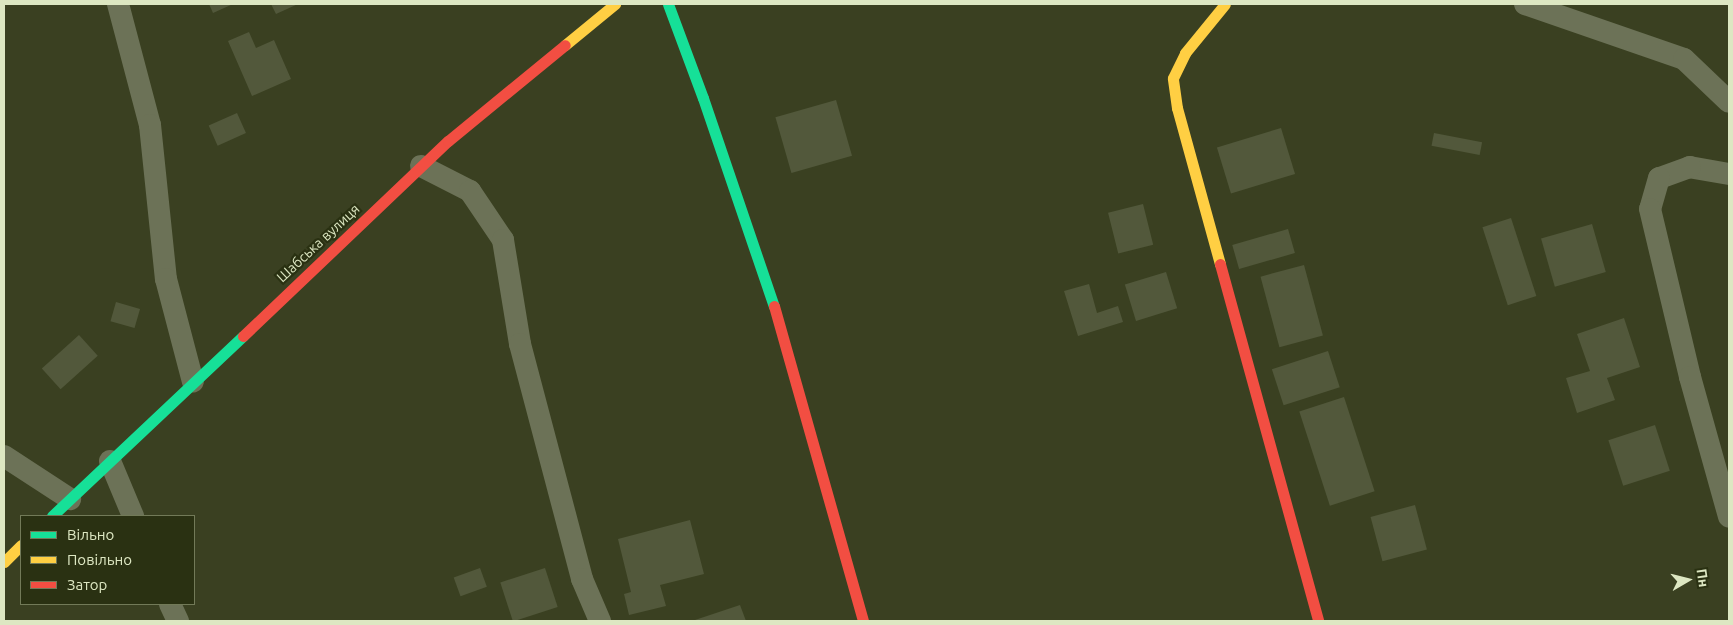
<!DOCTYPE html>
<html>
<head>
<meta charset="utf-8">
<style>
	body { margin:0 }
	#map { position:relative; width:1733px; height:625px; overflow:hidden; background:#3a4021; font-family:Ubuntu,sans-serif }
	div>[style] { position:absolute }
	.building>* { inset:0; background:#52583b; transform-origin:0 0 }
	.street>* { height:22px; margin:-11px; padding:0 11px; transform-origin:11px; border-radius:11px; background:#6c7257 }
	.fast>* { height:11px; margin:-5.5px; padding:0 5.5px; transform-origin:5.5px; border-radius:5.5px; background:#16e098 }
	.slow>* { height:11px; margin:-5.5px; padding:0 5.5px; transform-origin:5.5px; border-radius:5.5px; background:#ffcf43 }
	.jam>* { height:11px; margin:-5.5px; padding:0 5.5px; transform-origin:5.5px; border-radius:5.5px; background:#f24e42 }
	span { translate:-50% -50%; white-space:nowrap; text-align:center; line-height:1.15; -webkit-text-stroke:4.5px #2a3112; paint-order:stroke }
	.street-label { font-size:14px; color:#dde7c2 }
	.frame { position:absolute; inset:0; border:5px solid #dde7c2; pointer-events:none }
	.legend { position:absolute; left:20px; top:515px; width:175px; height:90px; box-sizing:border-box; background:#2a3112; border:1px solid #727a58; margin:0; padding:6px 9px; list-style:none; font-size:15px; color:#dde7c2 }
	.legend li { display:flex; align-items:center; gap:10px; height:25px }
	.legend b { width:25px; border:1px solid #727a58 }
	.north { position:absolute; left:1663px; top:555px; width:50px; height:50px; -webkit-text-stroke:4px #2a3112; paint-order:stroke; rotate:82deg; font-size:14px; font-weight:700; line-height:20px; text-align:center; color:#dde7c2 }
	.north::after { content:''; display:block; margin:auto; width:18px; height:22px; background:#dde7c2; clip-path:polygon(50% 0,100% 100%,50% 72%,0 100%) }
</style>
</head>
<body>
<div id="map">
	<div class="building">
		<i style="clip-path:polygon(209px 4px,233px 4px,213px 13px)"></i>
		<i style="clip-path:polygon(271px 4px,298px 4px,276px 14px)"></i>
		<i style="clip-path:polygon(249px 32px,256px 48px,274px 40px,291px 79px,252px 96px,228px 41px)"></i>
		<i style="left:836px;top:100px;width:58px;height:63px;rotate:74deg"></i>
		<i style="left:237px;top:113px;width:22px;height:31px;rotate:66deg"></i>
		<i style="left:1281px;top:128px;width:48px;height:67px;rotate:73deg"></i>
		<i style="left:1434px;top:133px;width:49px;height:13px;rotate:11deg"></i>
		<i style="left:1143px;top:204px;width:42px;height:36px;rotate:76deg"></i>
		<i style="left:1511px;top:218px;width:82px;height:30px;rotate:72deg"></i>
		<i style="left:1592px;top:224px;width:50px;height:53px;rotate:74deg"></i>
		<i style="left:1288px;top:229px;width:25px;height:58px;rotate:74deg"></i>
		<i style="left:1304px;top:265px;width:73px;height:45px;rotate:75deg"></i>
		<i style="left:1166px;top:272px;width:38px;height:43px;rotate:73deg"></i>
		<i style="clip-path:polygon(1089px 284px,1097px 313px,1118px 306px,1123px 322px,1078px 336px,1064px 291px)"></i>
		<i style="left:116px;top:302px;width:25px;height:20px;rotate:16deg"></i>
		<i style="clip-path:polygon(1624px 318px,1640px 367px,1607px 378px,1615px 400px,1577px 413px,1566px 378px,1590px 371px,1577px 334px)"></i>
		<i style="left:79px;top:335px;width:28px;height:50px;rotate:48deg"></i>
		<i style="left:1328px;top:351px;width:38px;height:59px;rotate:72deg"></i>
		<i style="left:1344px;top:397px;width:99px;height:47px;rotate:72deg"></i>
		<i style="left:1655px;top:425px;width:48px;height:49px;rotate:72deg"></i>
		<i style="left:1415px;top:505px;width:46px;height:46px;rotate:75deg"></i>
		<i style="clip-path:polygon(690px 520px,704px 574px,660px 585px,666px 606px,629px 615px,624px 594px,631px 592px,618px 539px)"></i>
		<i style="left:480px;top:568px;width:20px;height:28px;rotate:70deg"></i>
		<i style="left:545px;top:568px;width:41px;height:47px;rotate:72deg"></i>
		<i style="clip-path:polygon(740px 605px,746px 621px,692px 621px)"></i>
	</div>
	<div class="street">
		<i style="left:118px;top:4px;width:125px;rotate:75.2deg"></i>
		<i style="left:150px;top:125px;width:155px;rotate:84.1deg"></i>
		<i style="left:166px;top:279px;width:106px;rotate:75.3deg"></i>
		<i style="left:1525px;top:4px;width:168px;rotate:19.1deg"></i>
		<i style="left:1684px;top:59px;width:62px;rotate:43.7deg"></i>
		<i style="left:421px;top:166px;width:55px;rotate:27deg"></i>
		<i style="left:470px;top:191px;width:59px;rotate:56deg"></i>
		<i style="left:503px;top:240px;width:105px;rotate:80.7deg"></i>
		<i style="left:520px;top:344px;width:243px;rotate:75.2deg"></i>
		<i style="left:582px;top:579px;width:46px;rotate:66.8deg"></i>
		<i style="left:1729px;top:174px;width:40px;rotate:-170deg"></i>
		<i style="left:1690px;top:167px;width:33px;rotate:160deg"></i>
		<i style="left:1659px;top:178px;width:32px;rotate:106deg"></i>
		<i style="left:1650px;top:209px;width:173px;rotate:76.6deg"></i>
		<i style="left:1690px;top:377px;width:145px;rotate:74.4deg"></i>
		<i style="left:4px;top:456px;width:79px;rotate:33.1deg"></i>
		<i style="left:110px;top:461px;width:60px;rotate:67.3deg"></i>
		<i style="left:170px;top:604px;width:19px;rotate:65deg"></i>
	</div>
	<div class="fast">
		<i style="left:668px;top:4px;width:100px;rotate:69.6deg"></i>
		<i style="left:703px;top:98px;width:220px;rotate:71.2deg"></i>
		<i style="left:52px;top:516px;width:262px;rotate:-43.3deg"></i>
	</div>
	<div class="slow">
		<i style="left:565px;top:45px;width:65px;rotate:-39.4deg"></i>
		<i style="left:1220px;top:264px;width:162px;rotate:-105.4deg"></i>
		<i style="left:1177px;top:108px;width:30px;rotate:-98deg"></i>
		<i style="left:1173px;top:78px;width:28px;rotate:-64deg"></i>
		<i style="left:1185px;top:53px;width:63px;rotate:-50.8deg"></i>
		<i style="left:4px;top:562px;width:24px;rotate:-45deg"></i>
	</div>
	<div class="jam">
		<i style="left:1220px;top:264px;width:370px;rotate:74.6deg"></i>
		<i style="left:774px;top:306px;width:327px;rotate:74.2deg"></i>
		<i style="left:243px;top:336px;width:283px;rotate:-43.6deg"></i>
		<i style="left:448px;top:141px;width:151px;rotate:-39.4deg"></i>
	</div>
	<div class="street-label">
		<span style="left:318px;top:243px;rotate:-43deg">Шабська вулиця</span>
	</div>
	<div class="frame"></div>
	<ul class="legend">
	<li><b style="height:6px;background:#16e098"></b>Вільно</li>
	<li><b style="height:6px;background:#ffcf43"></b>Повільно</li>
	<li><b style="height:6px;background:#f24e42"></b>Затор</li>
	</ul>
	<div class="north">Пн</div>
</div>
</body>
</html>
